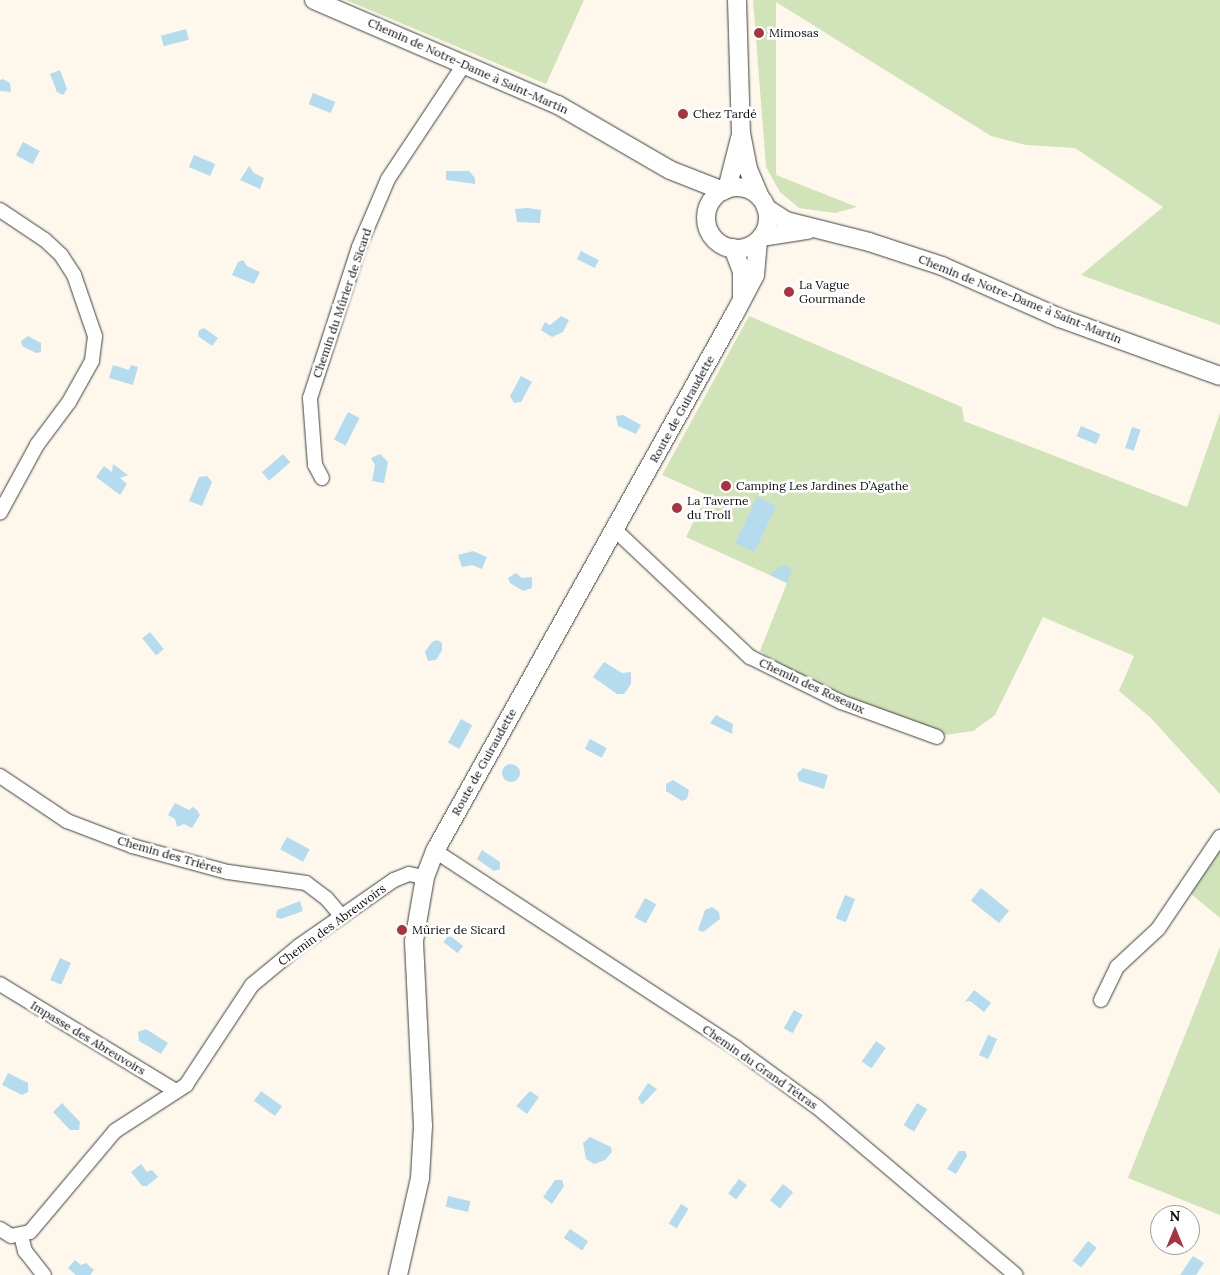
<!DOCTYPE html>
<html>
<head>
<meta charset="utf-8">
<style>
	body { margin:0 }
	#map { position:relative; width:1220px; height:1275px; overflow:hidden; background:#fdf8eb; font-family:Lora,serif }
	div>[style] { position:absolute }
	.green>* { inset:0; background:#d1e3b9 }
	.water>* { inset:0; background:#b5dcee; transform-origin:0 0 }
	.round { border-radius:50% }
	.roads { filter:drop-shadow(0 0 1px #3e3e3e) drop-shadow(0 0 1px #3e3e3e) }
	.minor>* { height:14px; margin:-7px; padding:0 7px; transform-origin:7px; border-radius:7px; background:#fff }
	.tertiary>* { height:18px; margin:-9px; padding:0 9px; transform-origin:9px; border-radius:9px; background:#fff }
	.tertiary>.ring { margin:-9px; padding:0; box-sizing:content-box; background:none; border:18px solid #fff; border-radius:50% }
	.dots>* { width:14px; height:14px; translate:-50% -50%; box-sizing:border-box; border:2px solid #fff; border-radius:50% }
	span { translate:-50% -50%; white-space:nowrap; text-align:center; line-height:1.15; -webkit-text-stroke:5px #fff; paint-order:stroke }
	.poi-label { font-size:12px; color:#0b0b0b }
	.left { translate:0 -50%; text-align:left }
	.street-label { font-size:12px; color:#0b0b0b }
	.north { position:absolute; left:1150px; top:1205px; width:50px; height:50px; box-sizing:border-box; background:#fff; border:1px solid #9d9d9d; border-radius:50%; rotate:0deg; font-size:14px; font-weight:700; line-height:20px; text-align:center; color:#0b0b0b }
	.north::after { content:''; display:block; margin:auto; width:18px; height:22px; background:#aa3340; clip-path:polygon(50% 0,100% 100%,50% 72%,0 100%) }
</style>
</head>
<body>
<div id="map">
	<div class="green">
		<i style="clip-path:polygon(346px 0,584px 0,546px 84px)"></i>
		<i style="clip-path:polygon(753px 0,1220px 0,1220px 325px,1081px 275px,1163px 207px,1075px 148px,1026px 145px,991px 136px,776px 2px,776px 175px,857px 207px,835px 213px,799px 208px,780px 192px,766px 167px)"></i>
		<i style="clip-path:polygon(749px 316px,962px 407px,964px 421px,1187px 507px,1220px 413px,1220px 794px,1150px 717px,1119px 691px,1134px 656px,1043px 617px,995px 715px,973px 731px,945px 735px,865px 705px,792px 673px,760px 651px,787px 583px,686px 537px,707px 495px,662px 475px)"></i>
		<i style="clip-path:polygon(1220px 845px,1220px 918px,1190px 893px)"></i>
		<i style="clip-path:polygon(1220px 947px,1220px 1215px,1128px 1178px)"></i>
	</div>
	<div class="water">
		<i style="left:186px;top:29px;width:11px;height:26px;rotate:75deg"></i>
		<i style="clip-path:polygon(60px 70px,67px 89px,63px 95px,57px 92px,50px 74px)"></i>
		<i style="clip-path:polygon(3px 79px,10px 83px,11px 92px,0 91px,0 80px)"></i>
		<i style="left:313px;top:93px;width:24px;height:12px;rotate:22deg"></i>
		<i style="left:23px;top:142px;width:19px;height:15px;rotate:28deg"></i>
		<i style="left:194px;top:155px;width:23px;height:13px;rotate:23deg"></i>
		<i style="clip-path:polygon(249px 166px,254px 173px,264px 178px,260px 189px,240px 180px)"></i>
		<i style="clip-path:polygon(446px 171px,469px 171px,475px 178px,475px 184px,446px 180px)"></i>
		<i style="clip-path:polygon(528px 208px,541px 210px,540px 223px,517px 222px,515px 209px)"></i>
		<i style="left:581px;top:251px;width:20px;height:9px;rotate:27deg"></i>
		<i style="clip-path:polygon(243px 260px,247px 266px,260px 272px,254px 284px,232px 275px,238px 262px)"></i>
		<i style="clip-path:polygon(561px 316px,569px 320px,563px 332px,552px 337px,541px 330px,545px 322px,550px 325px)"></i>
		<i style="clip-path:polygon(204px 328px,218px 338px,212px 346px,198px 336px,199px 330px)"></i>
		<i style="clip-path:polygon(28px 336px,41px 343px,41px 352px,36px 353px,22px 346px,21px 341px)"></i>
		<i style="clip-path:polygon(113px 365px,129px 370px,131px 365px,138px 367px,133px 385px,109px 378px)"></i>
		<i style="clip-path:polygon(521px 376px,532px 382px,521px 402px,514px 403px,510px 396px)"></i>
		<i style="left:348px;top:412px;width:13px;height:31px;rotate:27deg"></i>
		<i style="clip-path:polygon(623px 415px,641px 425px,636px 434px,618px 426px,616px 416px)"></i>
		<i style="left:1081px;top:426px;width:21px;height:11px;rotate:23deg"></i>
		<i style="left:1132px;top:427px;width:9px;height:22px;rotate:18deg"></i>
		<i style="left:283px;top:454px;width:11px;height:28px;rotate:49deg"></i>
		<i style="clip-path:polygon(380px 454px,388px 462px,384px 483px,372px 481px,375px 465px,371px 458px)"></i>
		<i style="clip-path:polygon(113px 464px,128px 475px,120px 478px,127px 484px,120px 495px,96px 477px,104px 466px,112px 472px)"></i>
		<i style="clip-path:polygon(207px 476px,212px 482px,202px 506px,189px 501px,199px 477px)"></i>
		<i style="left:757px;top:497px;width:21px;height:51px;rotate:25deg"></i>
		<i style="clip-path:polygon(473px 551px,487px 557px,482px 569px,472px 565px,462px 567px,458px 555px)"></i>
		<i style="clip-path:polygon(786px 566px,792px 569px,787px 583px,770px 575px,779px 567px)"></i>
		<i style="clip-path:polygon(516px 573px,522px 578px,532px 577px,532px 588px,523px 591px,510px 583px,508px 578px)"></i>
		<i style="left:150px;top:632px;width:22px;height:10px;rotate:51deg"></i>
		<i style="clip-path:polygon(437px 640px,442px 643px,442px 650px,436px 660px,428px 661px,425px 652px,432px 642px)"></i>
		<i style="clip-path:polygon(604px 662px,622px 673px,631px 672px,631px 684px,624px 694px,617px 694px,593px 677px)"></i>
		<i style="clip-path:polygon(716px 715px,733px 724px,732px 734px,710px 723px)"></i>
		<i style="left:461px;top:719px;width:13px;height:27px;rotate:29deg"></i>
		<i style="left:590px;top:739px;width:19px;height:11px;rotate:28deg"></i>
		<i class="round" style="left:502px;top:764px;width:18px;height:18px"></i>
		<i style="clip-path:polygon(803px 768px,828px 775px,824px 789px,799px 781px,797px 774px)"></i>
		<i style="clip-path:polygon(673px 780px,689px 790px,687px 799px,682px 801px,666px 791px,666px 784px)"></i>
		<i style="clip-path:polygon(175px 803px,189px 810px,193px 807px,197px 810px,200px 815px,192px 828px,184px 824px,177px 827px,175px 819px,168px 815px)"></i>
		<i style="left:287px;top:837px;width:26px;height:14px;rotate:29deg"></i>
		<i style="clip-path:polygon(482px 850px,500px 862px,500px 869px,494px 871px,477px 859px)"></i>
		<i style="left:981px;top:888px;width:36px;height:16px;rotate:39deg"></i>
		<i style="left:845px;top:895px;width:11px;height:25px;rotate:22deg"></i>
		<i style="left:645px;top:898px;width:13px;height:22px;rotate:29deg"></i>
		<i style="clip-path:polygon(300px 901px,303px 911px,281px 919px,276px 917px,277px 910px)"></i>
		<i style="clip-path:polygon(712px 907px,719px 912px,720px 919px,703px 932px,698px 930px,705px 910px)"></i>
		<i style="left:449px;top:935px;width:18px;height:9px;rotate:38deg"></i>
		<i style="left:60px;top:958px;width:12px;height:24px;rotate:24deg"></i>
		<i style="clip-path:polygon(974px 990px,991px 1003px,984px 1012px,970px 1001px,965px 1002px)"></i>
		<i style="left:794px;top:1010px;width:10px;height:21px;rotate:29deg"></i>
		<i style="clip-path:polygon(146px 1029px,168px 1043px,161px 1054px,139px 1041px,138px 1032px)"></i>
		<i style="left:988px;top:1035px;width:10px;height:22px;rotate:24deg"></i>
		<i style="left:876px;top:1041px;width:12px;height:25px;rotate:35deg"></i>
		<i style="clip-path:polygon(8px 1073px,28px 1083px,28px 1092px,22px 1095px,2px 1085px)"></i>
		<i style="clip-path:polygon(648px 1083px,657px 1089px,642px 1105px,638px 1098px)"></i>
		<i style="left:261px;top:1091px;width:26px;height:12px;rotate:36deg"></i>
		<i style="clip-path:polygon(530px 1091px,539px 1097px,527px 1114px,516px 1106px)"></i>
		<i style="clip-path:polygon(62px 1103px,80px 1122px,79px 1130px,70px 1130px,53px 1112px)"></i>
		<i style="left:917px;top:1103px;width:12px;height:26px;rotate:31deg"></i>
		<i style="clip-path:polygon(590px 1137px,611px 1147px,612px 1152px,605px 1160px,594px 1164px,586px 1159px,583px 1143px)"></i>
		<i style="clip-path:polygon(959px 1151px,965px 1151px,967px 1156px,956px 1174px,947px 1169px)"></i>
		<i style="clip-path:polygon(141px 1164px,147px 1172px,152px 1170px,158px 1177px,147px 1186px,142px 1186px,131px 1172px)"></i>
		<i style="left:739px;top:1179px;width:10px;height:18px;rotate:37deg"></i>
		<i style="clip-path:polygon(555px 1180px,562px 1180px,564px 1186px,552px 1204px,543px 1197px)"></i>
		<i style="left:783px;top:1184px;width:13px;height:21px;rotate:39deg"></i>
		<i style="left:448px;top:1196px;width:23px;height:11px;rotate:13deg"></i>
		<i style="left:681px;top:1204px;width:9px;height:23px;rotate:32deg"></i>
		<i style="left:570px;top:1229px;width:22px;height:11px;rotate:34deg"></i>
		<i style="left:1088px;top:1241px;width:11px;height:25px;rotate:38deg"></i>
		<i style="clip-path:polygon(1193px 1256px,1204px 1263px,1196px 1275px,1180px 1275px)"></i>
		<i style="clip-path:polygon(75px 1260px,81px 1265px,86px 1263px,94px 1270px,90px 1275px,76px 1275px,68px 1268px)"></i>
	</div>
	<div class="roads">
		<div class="minor">
			<i style="left:0;top:210px;width:54px;rotate:33.7deg"></i>
			<i style="left:45px;top:240px;width:22px;rotate:43deg"></i>
			<i style="left:61px;top:255px;width:24px;rotate:57deg"></i>
			<i style="left:74px;top:275px;width:65px;rotate:71deg"></i>
			<i style="left:95px;top:336px;width:25px;rotate:97deg"></i>
			<i style="left:92px;top:361px;width:47px;rotate:119.3deg"></i>
			<i style="left:69px;top:402px;width:54px;rotate:126.7deg"></i>
			<i style="left:37px;top:445px;width:77px;rotate:118.6deg"></i>
			<i style="left:322px;top:478px;width:15px;rotate:-118deg"></i>
			<i style="left:315px;top:465px;width:67px;rotate:-94.3deg"></i>
			<i style="left:310px;top:398px;width:159px;rotate:-72deg"></i>
			<i style="left:359px;top:247px;width:74px;rotate:-66.9deg"></i>
			<i style="left:388px;top:179px;width:139px;rotate:-56.4deg"></i>
			<i style="left:614px;top:529px;width:187px;rotate:43.3deg"></i>
			<i style="left:750px;top:657px;width:102px;rotate:26.3deg"></i>
			<i style="left:841px;top:702px;width:102px;rotate:20deg"></i>
			<i style="left:0;top:776px;width:81px;rotate:33.9deg"></i>
			<i style="left:67px;top:821px;width:70px;rotate:21deg"></i>
			<i style="left:132px;top:846px;width:99px;rotate:15.2deg"></i>
			<i style="left:228px;top:872px;width:79px;rotate:8deg"></i>
			<i style="left:306px;top:883px;width:26px;rotate:37deg"></i>
			<i style="left:327px;top:899px;width:23px;rotate:50deg"></i>
			<i style="left:435px;top:851px;width:360px;rotate:33.2deg"></i>
			<i style="left:736px;top:1048px;width:100px;rotate:36.1deg"></i>
			<i style="left:817px;top:1107px;width:260px;rotate:40.2deg"></i>
			<i style="left:0;top:984px;width:206px;rotate:31.3deg"></i>
			<i style="left:1101px;top:1000px;width:37px;rotate:-64deg"></i>
			<i style="left:1117px;top:967px;width:56px;rotate:-42.8deg"></i>
			<i style="left:1158px;top:929px;width:111px;rotate:-56deg"></i>
			<i style="left:0;top:1229px;width:13px;rotate:32deg"></i>
			<i style="left:11px;top:1236px;width:19px;rotate:-12deg"></i>
			<i style="left:30px;top:1232px;width:132px;rotate:-49.9deg"></i>
			<i style="left:115px;top:1131px;width:85px;rotate:-32.9deg"></i>
			<i style="left:186px;top:1085px;width:120px;rotate:-56.6deg"></i>
			<i style="left:252px;top:985px;width:61px;rotate:-39.7deg"></i>
			<i style="left:299px;top:946px;width:116px;rotate:-34.8deg"></i>
			<i style="left:394px;top:880px;width:16px;rotate:-22deg"></i>
			<i style="left:409px;top:874px;width:16px;rotate:11deg"></i>
			<i style="left:21px;top:1236px;width:16px;rotate:75deg"></i>
			<i style="left:25px;top:1251px;width:31px;rotate:52deg"></i>
		</div>
		<div class="tertiary">
			<i style="left:314px;top:0;width:266px;rotate:23.3deg"></i>
			<i style="left:558px;top:105px;width:129px;rotate:30.1deg"></i>
			<i style="left:670px;top:170px;width:57px;rotate:21.6deg"></i>
			<i style="left:737px;top:0;width:133px;rotate:88.3deg"></i>
			<i style="left:741px;top:133px;width:37px;rotate:79deg"></i>
			<i style="left:748px;top:169px;width:30px;rotate:67deg"></i>
			<i class="ring" style="left:706px;top:187px;width:44px;height:44px"></i>
			<i style="left:727px;top:189px;width:53px;rotate:-75.7deg"></i>
			<i style="left:766px;top:208px;width:24px;rotate:33deg"></i>
			<i style="left:786px;top:221px;width:86px;rotate:14.2deg"></i>
			<i style="left:869px;top:242px;width:77px;rotate:18.2deg"></i>
			<i style="left:942px;top:266px;width:129px;rotate:23.8deg"></i>
			<i style="left:1060px;top:318px;width:170px;rotate:19.9deg"></i>
			<i style="left:761px;top:237px;width:47px;rotate:-8.7deg"></i>
			<i style="left:733px;top:248px;width:26px;rotate:69deg"></i>
			<i style="left:742px;top:272px;width:24px;rotate:90deg"></i>
			<i style="left:398px;top:1275px;width:99px;rotate:-77.2deg"></i>
			<i style="left:420px;top:1178px;width:52px;rotate:-86.7deg"></i>
			<i style="left:423px;top:1126px;width:185px;rotate:-92.8deg"></i>
			<i style="left:414px;top:941px;width:65px;rotate:-80.2deg"></i>
			<i style="left:425px;top:877px;width:28px;rotate:-69deg"></i>
			<i style="left:435px;top:851px;width:616px;rotate:-60.86deg"></i>
			<i style="left:735px;top:313px;width:43px;rotate:-62.2deg"></i>
			<i style="left:755px;top:275px;width:34px;rotate:-85deg"></i>
		</div>
	</div>
	<div class="dots">
		<i style="left:759px;top:33px;background:#aa3340"></i>
		<i style="left:683px;top:114px;background:#aa3340"></i>
		<i style="left:789px;top:292px;background:#aa3340"></i>
		<i style="left:726px;top:486px;background:#aa3340"></i>
		<i style="left:677px;top:508px;background:#aa3340"></i>
		<i style="left:402px;top:930px;background:#aa3340"></i>
	</div>
	<div class="poi-label">
		<span class="left" style="left:769px;top:33px">Mimosas</span>
		<span class="left" style="left:693px;top:114px">Chez Tardé</span>
		<span class="left" style="left:799px;top:292px">La Vague<br>Gourmande</span>
		<span class="left" style="left:736px;top:486px">Camping Les Jardines D’Agathe</span>
		<span class="left" style="left:687px;top:508px">La Taverne<br>du Troll</span>
		<span class="left" style="left:412px;top:930px">Mûrier de Sicard</span>
	</div>
	<div class="street-label">
		<span style="left:468px;top:66px;rotate:24deg">Chemin de Notre-Dame à Saint-Martin</span>
		<span style="left:1020px;top:299px;rotate:22deg">Chemin de Notre-Dame à Saint-Martin</span>
		<span style="left:342px;top:303px;rotate:-71deg">Chemin du Mûrier de Sicard</span>
		<span style="left:682px;top:409px;rotate:-61deg">Route de Guiraudette</span>
		<span style="left:812px;top:686px;rotate:25deg">Chemin des Roseaux</span>
		<span style="left:484px;top:762px;rotate:-61deg">Route de Guiraudette</span>
		<span style="left:170px;top:855px;rotate:16deg">Chemin des Trières</span>
		<span style="left:332px;top:925px;rotate:-36deg">Chemin des Abreuvoirs</span>
		<span style="left:88px;top:1038px;rotate:31deg">Impasse des Abreuvoirs</span>
		<span style="left:760px;top:1067px;rotate:35deg">Chemin du Grand Tétras</span>
	</div>
	<div class="north">N</div>
</div>
</body>
</html>
